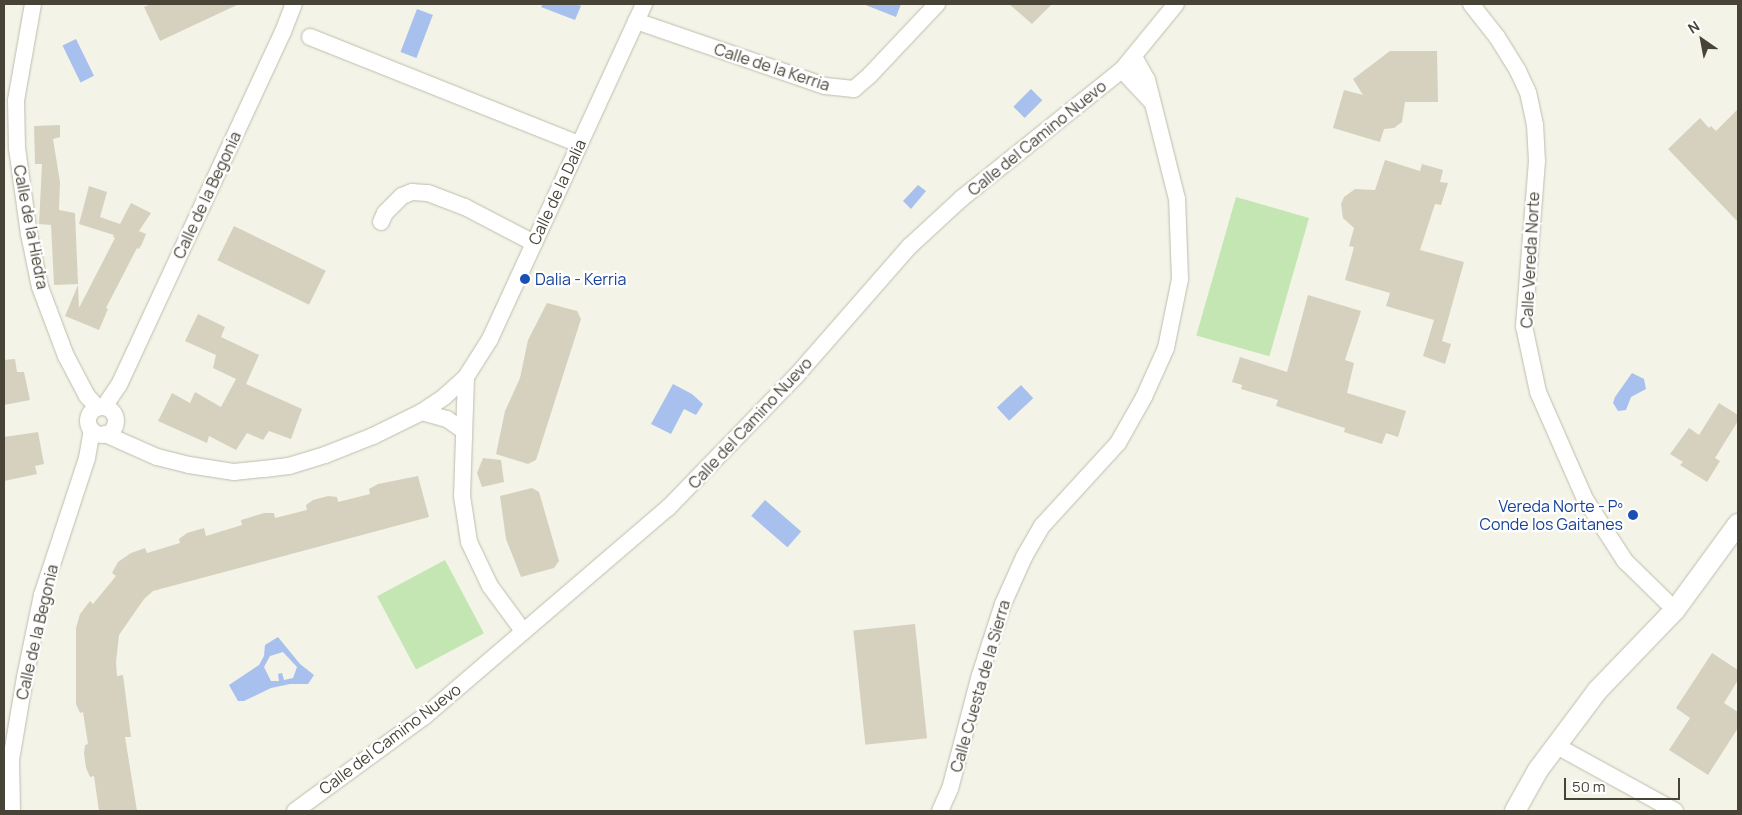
<!DOCTYPE html>
<html>
<head>
<meta charset="utf-8">
<style>
	body { margin:0 }
	#map { position:relative; width:1742px; height:815px; overflow:hidden; background:#f3f3e8; font-family:Manrope,sans-serif }
	div>[style] { position:absolute }
	.green>* { inset:0; background:#c3e6b3; transform-origin:0 0 }
	.water>* { inset:0; background:#a8c0ed; transform-origin:0 0 }
	.building>* { inset:0; background:#d5d1be; transform-origin:0 0 }
	.roads { filter:drop-shadow(0 0 1px #bfbdab) drop-shadow(0 0 1px #bfbdab) }
	.minor>* { height:16px; margin:-8px; padding:0 8px; transform-origin:8px; border-radius:8px; background:#fff }
	.minor>.ring { margin:-8px; padding:0; box-sizing:content-box; background:none; border:16px solid #fff; border-radius:50% }
	.tertiary>* { height:20px; margin:-10px; padding:0 10px; transform-origin:10px; border-radius:10px; background:#fff }
	.dots>* { width:14px; height:14px; translate:-50% -50%; box-sizing:border-box; border:2px solid #fff; border-radius:50% }
	span { translate:-50% -50%; white-space:nowrap; text-align:center; line-height:1.15; -webkit-text-stroke:4.5px #fff; paint-order:stroke }
	.street-label { font-size:16px; color:#474437 }
	.transit-label { font-size:16px; color:#164399 }
	.left { translate:0 -50%; text-align:left }
	.right { translate:-100% -50%; text-align:right }
	.frame { position:absolute; inset:0; border:5px solid #474437; pointer-events:none }
	.north { position:absolute; left:1677px; top:15px; width:50px; height:50px; -webkit-text-stroke:4px #fff; paint-order:stroke; rotate:327deg; font-size:14px; font-weight:700; line-height:20px; text-align:center; color:#474437 }
	.north::after { content:''; display:block; margin:auto; width:18px; height:22px; background:#474437; clip-path:polygon(50% 0,100% 100%,50% 72%,0 100%) }
	.scale { position:absolute; left:1564px; top:778px; width:116px; height:22px; box-sizing:border-box; border:2px solid #474437; border-top:0; padding-left:6px; font-size:15px; line-height:18px; white-space:nowrap; color:#474437; -webkit-text-stroke:4px #fff; paint-order:stroke }
</style>
</head>
<body>
<div id="map">
	<div class="green">
		<i style="left:1236px;top:197px;width:76px;height:144px;rotate:16deg"></i>
		<i style="left:445px;top:560px;width:83px;height:77px;rotate:62deg"></i>
	</div>
	<div class="water">
		<i style="clip-path:polygon(543px 4px,576px 4px,581px 6px,575px 20px,541px 7px)"></i>
		<i style="clip-path:polygon(863px 4px,901px 4px,896px 17px)"></i>
		<i style="left:417px;top:9px;width:17px;height:46px;rotate:21deg"></i>
		<i style="left:76px;top:39px;width:41px;height:15px;rotate:64deg"></i>
		<i style="left:1031px;top:89px;width:16px;height:25px;rotate:45deg"></i>
		<i style="clip-path:polygon(918px 185px,926px 191px,911px 209px,903px 201px)"></i>
		<i style="clip-path:polygon(1632px 373px,1644px 379px,1646px 389px,1631px 397px,1626px 410px,1618px 411px,1613px 403px,1615px 397px)"></i>
		<i style="clip-path:polygon(673px 384px,692px 394px,703px 404px,696px 415px,684px 409px,671px 434px,651px 424px)"></i>
		<i style="left:1021px;top:385px;width:18px;height:33px;rotate:47deg"></i>
		<i style="left:765px;top:500px;width:48px;height:21px;rotate:41deg"></i>
		<i style="clip-path:polygon(evenodd,278px 637px,300px 664px,314px 675px,308px 684px,290px 684px,271px 688px,244px 701px,238px 701px,229px 685px,259px 665px,264px 656px,265px 645px,278px 637px,283px 652px,297px 667px,293px 678px,284px 680px,282px 673px,278px 674px,279px 681px,271px 681px,264px 667px,270px 656px,283px 652px)"></i>
	</div>
	<div class="building">
		<i style="clip-path:polygon(151px 4px,239px 4px,160px 41px,144px 7px)"></i>
		<i style="clip-path:polygon(1009px 4px,1052px 4px,1032px 24px)"></i>
		<i style="clip-path:polygon(1390px 51px,1437px 51px,1438px 102px,1405px 102px,1402px 122px,1394px 128px,1384px 129px,1380px 142px,1333px 128px,1344px 90px,1363px 95px,1353px 79px)"></i>
		<i style="clip-path:polygon(1738px 109px,1738px 222px,1668px 149px,1700px 118px,1709px 128px,1711px 126px,1716px 131px)"></i>
		<i style="clip-path:polygon(60px 125px,60px 137px,53px 139px,60px 182px,59px 210px,75px 213px,78px 284px,54px 285px,51px 225px,39px 224px,42px 164px,35px 164px,34px 126px)"></i>
		<i style="clip-path:polygon(1385px 160px,1420px 171px,1422px 164px,1443px 170px,1440px 182px,1448px 183px,1441px 205px,1435px 204px,1420px 250px,1464px 262px,1442px 341px,1451px 344px,1445px 364px,1423px 356px,1434px 320px,1386px 306px,1390px 293px,1345px 280px,1354px 247px,1349px 246px,1354px 228px,1343px 218px,1341px 204px,1344px 197px,1355px 189px,1375px 190px)"></i>
		<i style="clip-path:polygon(89px 186px,107px 192px,100px 217px,120px 224px,131px 203px,151px 213px,139px 231px,146px 234px,142px 244px,139px 249px,137px 248px,106px 308px,108px 309px,99px 330px,65px 316px,78px 285px,79px 308px,115px 238px,113px 237px,114px 235px,79px 224px)"></i>
		<i style="left:234px;top:226px;width:102px;height:38px;rotate:26deg"></i>
		<i style="clip-path:polygon(1308px 295px,1361px 311px,1345px 360px,1354px 363px,1347px 393px,1406px 411px,1398px 437px,1386px 433px,1382px 444px,1344px 432px,1345px 428px,1276px 406px,1278px 400px,1241px 389px,1242px 385px,1232px 382px,1240px 357px,1287px 372px)"></i>
		<i style="clip-path:polygon(547px 303px,577px 311px,581px 319px,536px 460px,528px 464px,496px 454px,505px 411px,520px 378px,528px 340px)"></i>
		<i style="clip-path:polygon(198px 314px,225px 327px,221px 337px,259px 355px,246px 384px,302px 409px,291px 439px,269px 431px,263px 440px,247px 433px,236px 450px,209px 436px,207px 443px,158px 421px,172px 393px,190px 403px,195px 392px,221px 407px,236px 379px,213px 368px,216px 355px,185px 341px)"></i>
		<i style="clip-path:polygon(15px 359px,17px 372px,24px 372px,30px 400px,4px 405px,4px 360px)"></i>
		<i style="clip-path:polygon(1719px 403px,1738px 415px,1738px 421px,1715px 458px,1720px 461px,1707px 482px,1680px 465px,1683px 462px,1670px 454px,1689px 428px,1699px 435px)"></i>
		<i style="clip-path:polygon(38px 432px,44px 464px,35px 466px,37px 474px,4px 481px,4px 437px)"></i>
		<i style="clip-path:polygon(483px 458px,501px 460px,504px 482px,482px 487px,477px 473px)"></i>
		<i style="clip-path:polygon(418px 476px,429px 517px,153px 591px,144px 599px,119px 635px,116px 662px,117px 676px,123px 675px,131px 737px,125px 737px,137px 811px,99px 811px,94px 776px,90px 777px,86px 768px,84px 753px,85px 745px,88px 744px,83px 712px,80px 713px,76px 704px,76px 628px,80px 614px,90px 601px,93px 604px,116px 576px,112px 573px,118px 562px,131px 553px,145px 548px,147px 553px,180px 543px,179px 539px,187px 533px,204px 528px,206px 536px,242px 525px,241px 520px,264px 513px,274px 513px,275px 518px,307px 510px,306px 505px,313px 500px,328px 496px,337px 497px,338px 502px,370px 494px,369px 489px,378px 484px)"></i>
		<i style="clip-path:polygon(532px 488px,539px 492px,559px 561px,554px 568px,521px 577px,506px 539px,500px 496px)"></i>
		<i style="left:915px;top:624px;width:115px;height:62px;rotate:84deg"></i>
		<i style="clip-path:polygon(1712px 653px,1738px 670px,1738px 680px,1724px 703px,1738px 712px,1738px 728px,1708px 775px,1669px 750px,1690px 718px,1676px 708px)"></i>
	</div>
	<div class="roads">
		<div class="minor">
			<i style="left:33px;top:4px;width:97px;rotate:100deg"></i>
			<i style="left:16px;top:100px;width:48px;rotate:88.8deg"></i>
			<i style="left:17px;top:148px;width:87px;rotate:82.1deg"></i>
			<i style="left:29px;top:234px;width:54px;rotate:78.3deg"></i>
			<i style="left:40px;top:287px;width:74px;rotate:69.4deg"></i>
			<i style="left:66px;top:356px;width:45px;rotate:62.3deg"></i>
			<i style="left:87px;top:396px;width:16px;rotate:47deg"></i>
			<i style="left:1471px;top:4px;width:42px;rotate:51.8deg"></i>
			<i style="left:1497px;top:37px;width:40px;rotate:58deg"></i>
			<i style="left:1518px;top:71px;width:23px;rotate:65deg"></i>
			<i style="left:1528px;top:92px;width:33px;rotate:78deg"></i>
			<i style="left:1535px;top:124px;width:37px;rotate:87deg"></i>
			<i style="left:1537px;top:161px;width:166px;rotate:94.5deg"></i>
			<i style="left:1524px;top:326px;width:67px;rotate:78deg"></i>
			<i style="left:1538px;top:392px;width:117px;rotate:66.3deg"></i>
			<i style="left:1585px;top:499px;width:74px;rotate:57.2deg"></i>
			<i style="left:1625px;top:561px;width:70px;rotate:44.4deg"></i>
			<i style="left:636px;top:21px;width:200px;rotate:19deg"></i>
			<i style="left:825px;top:86px;width:29px;rotate:6deg"></i>
			<i style="left:854px;top:89px;width:21px;rotate:-41deg"></i>
			<i style="left:870px;top:75px;width:98px;rotate:-46.7deg"></i>
			<i style="left:310px;top:37px;width:289px;rotate:21.7deg"></i>
			<i style="left:1122px;top:70px;width:44px;rotate:46.8deg"></i>
			<i style="left:381px;top:222px;width:10px;rotate:-66deg"></i>
			<i style="left:385px;top:213px;width:24px;rotate:-45deg"></i>
			<i style="left:402px;top:196px;width:11px;rotate:-22deg"></i>
			<i style="left:412px;top:192px;width:16px;rotate:4deg"></i>
			<i style="left:428px;top:193px;width:40px;rotate:21deg"></i>
			<i style="left:465px;top:207px;width:78px;rotate:27.6deg"></i>
			<i style="left:466px;top:377px;width:119px;rotate:91.9deg"></i>
			<i style="left:462px;top:496px;width:47px;rotate:81.3deg"></i>
			<i style="left:469px;top:542px;width:49px;rotate:64.5deg"></i>
			<i style="left:490px;top:586px;width:56px;rotate:53.7deg"></i>
			<i style="left:104px;top:407px;width:27px;rotate:-56deg"></i>
			<i style="left:119px;top:385px;width:389px;rotate:-65.1deg"></i>
			<i style="left:283px;top:32px;width:30px;rotate:-69deg"></i>
			<i class="ring" style="left:88px;top:407px;width:12px;height:12px"></i>
			<i style="left:422px;top:412px;width:26px;rotate:16deg"></i>
			<i style="left:447px;top:419px;width:21px;rotate:35deg"></i>
			<i style="left:105px;top:434px;width:57px;rotate:23.9deg"></i>
			<i style="left:157px;top:457px;width:33px;rotate:14deg"></i>
			<i style="left:189px;top:465px;width:46px;rotate:8.8deg"></i>
			<i style="left:234px;top:472px;width:30px;rotate:-6deg"></i>
			<i style="left:264px;top:469px;width:25px;rotate:-7deg"></i>
			<i style="left:289px;top:466px;width:38px;rotate:-17deg"></i>
			<i style="left:325px;top:455px;width:52px;rotate:-21.6deg"></i>
			<i style="left:373px;top:436px;width:55px;rotate:-26.1deg"></i>
			<i style="left:422px;top:412px;width:27px;rotate:-34deg"></i>
			<i style="left:444px;top:397px;width:30px;rotate:-42deg"></i>
			<i style="left:466px;top:377px;width:45px;rotate:-57.7deg"></i>
			<i style="left:490px;top:339px;width:369px;rotate:-65.3deg"></i>
			<i style="left:1555px;top:745px;width:137px;rotate:28.8deg"></i>
			<i style="left:12px;top:811px;width:51px;rotate:-91.1deg"></i>
			<i style="left:11px;top:760px;width:84px;rotate:-80.4deg"></i>
			<i style="left:25px;top:677px;width:84px;rotate:-78.3deg"></i>
			<i style="left:42px;top:595px;width:144px;rotate:-71.8deg"></i>
			<i style="left:87px;top:458px;width:28px;rotate:-80deg"></i>
			<i style="left:295px;top:811px;width:161px;rotate:-36.2deg"></i>
			<i style="left:425px;top:716px;width:320px;rotate:-40.6deg"></i>
			<i style="left:668px;top:508px;width:184px;rotate:-45.9deg"></i>
			<i style="left:796px;top:376px;width:173px;rotate:-48.8deg"></i>
			<i style="left:910px;top:246px;width:71px;rotate:-42.7deg"></i>
			<i style="left:962px;top:198px;width:205px;rotate:-38.7deg"></i>
			<i style="left:1122px;top:70px;width:85px;rotate:-50.7deg"></i>
			<i style="left:940px;top:811px;width:24px;rotate:-66deg"></i>
			<i style="left:950px;top:789px;width:118px;rotate:-75.3deg"></i>
			<i style="left:980px;top:675px;width:75px;rotate:-72.1deg"></i>
			<i style="left:1003px;top:604px;width:51px;rotate:-65.9deg"></i>
			<i style="left:1024px;top:557px;width:36px;rotate:-60deg"></i>
			<i style="left:1042px;top:526px;width:113px;rotate:-47.5deg"></i>
			<i style="left:1118px;top:443px;width:53px;rotate:-60.5deg"></i>
			<i style="left:1144px;top:397px;width:54px;rotate:-65.8deg"></i>
			<i style="left:1166px;top:348px;width:70px;rotate:-78.5deg"></i>
			<i style="left:1180px;top:279px;width:80px;rotate:-92.1deg"></i>
			<i style="left:1177px;top:199px;width:123px;rotate:-104.1deg"></i>
			<i style="left:1147px;top:80px;width:26px;rotate:-119deg"></i>
		</div>
		<div class="tertiary">
			<i style="left:1515px;top:811px;width:47px;rotate:-60.7deg"></i>
			<i style="left:1538px;top:770px;width:99px;rotate:-53.2deg"></i>
			<i style="left:1597px;top:691px;width:112px;rotate:-46.1deg"></i>
			<i style="left:1675px;top:610px;width:107px;rotate:-53.8deg"></i>
		</div>
	</div>
	<div class="dots">
		<i style="left:525px;top:279px;background:#1a4fb4"></i>
		<i style="left:1633px;top:515px;background:#1a4fb4"></i>
	</div>
	<div class="street-label">
		<span style="left:772px;top:67px;rotate:18deg">Calle de la Kerria</span>
		<span style="left:1037px;top:138px;rotate:-39deg">Calle del Camino Nuevo</span>
		<span style="left:557px;top:192px;rotate:-65deg">Calle de la Dalia</span>
		<span style="left:207px;top:195px;rotate:-65deg">Calle de la Begonia</span>
		<span style="left:31px;top:227px;rotate:79deg">Calle de la Hiedra</span>
		<span style="left:1530px;top:260px;rotate:-87deg">Calle Vereda Norte</span>
		<span style="left:750px;top:423px;rotate:-47deg">Calle del Camino Nuevo</span>
		<span style="left:37px;top:632px;rotate:-77deg">Calle de la Begonia</span>
		<span style="left:980px;top:686px;rotate:-74deg">Calle Cuesta de la Sierra</span>
		<span style="left:390px;top:739px;rotate:-37deg">Calle del Camino Nuevo</span>
	</div>
	<div class="transit-label">
		<span class="left" style="left:535px;top:279px">Dalia - Kerria</span>
		<span class="right" style="left:1623px;top:515px">Vereda Norte - Pº<br>Conde los Gaitanes</span>
	</div>
	<div class="frame"></div>
	<div class="north">N</div>
	<div class="scale">50 m</div>
</div>
</body>
</html>
